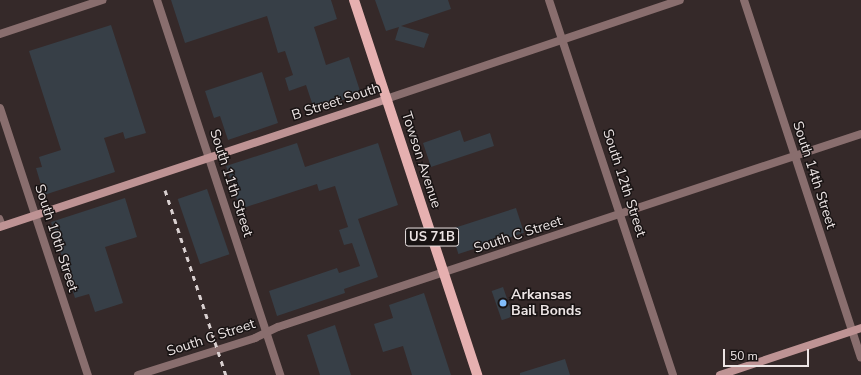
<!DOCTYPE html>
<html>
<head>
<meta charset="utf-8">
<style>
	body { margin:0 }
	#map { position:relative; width:861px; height:375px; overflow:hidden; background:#352929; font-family:"Nunito Sans",sans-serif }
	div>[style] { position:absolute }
	.building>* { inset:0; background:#373f47; transform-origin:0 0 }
	.lane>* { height:6px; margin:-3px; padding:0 3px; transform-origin:3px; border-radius:3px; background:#896e6e }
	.street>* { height:8px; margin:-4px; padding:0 4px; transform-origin:4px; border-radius:4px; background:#896e6e }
	.secondary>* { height:8px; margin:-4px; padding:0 4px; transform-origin:4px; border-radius:4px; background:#be9394 }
	.primary>* { height:10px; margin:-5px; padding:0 5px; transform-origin:5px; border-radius:5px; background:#e6b0b0 }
	.rail>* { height:3px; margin-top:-1.5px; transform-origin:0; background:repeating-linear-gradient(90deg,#d9d0d0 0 5px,transparent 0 10px) }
	.dots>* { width:11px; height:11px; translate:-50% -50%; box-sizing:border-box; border:2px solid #181313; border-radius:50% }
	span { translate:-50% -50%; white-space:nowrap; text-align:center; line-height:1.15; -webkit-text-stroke:3px #181313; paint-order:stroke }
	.shield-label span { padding:1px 3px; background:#181313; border:1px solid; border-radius:3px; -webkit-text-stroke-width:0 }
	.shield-label { font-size:13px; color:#ece4e4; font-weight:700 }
	.street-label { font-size:14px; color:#ece4e4 }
	.poi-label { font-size:14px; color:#ece4e4; font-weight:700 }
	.left { translate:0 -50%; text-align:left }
	.scale { position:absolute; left:723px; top:349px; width:86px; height:18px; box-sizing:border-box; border:2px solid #ece4e4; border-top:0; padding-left:5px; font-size:12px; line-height:14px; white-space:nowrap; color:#ece4e4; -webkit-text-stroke:3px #181313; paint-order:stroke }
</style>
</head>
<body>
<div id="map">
	<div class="building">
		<i style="clip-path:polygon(171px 0,331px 0,337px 19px,314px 27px,326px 65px,349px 57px,361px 94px,314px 109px,306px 85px,289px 91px,285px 78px,293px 75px,285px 51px,278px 53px,267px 16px,185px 43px)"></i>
		<i style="clip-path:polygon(375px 0,448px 0,451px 9px,401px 26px,429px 34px,424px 48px,395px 40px,399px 27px,386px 31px)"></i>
		<i style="clip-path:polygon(111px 25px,146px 133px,125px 139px,123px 132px,104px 138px,115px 172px,44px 195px,36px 168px,42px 167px,39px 157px,61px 150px,29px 51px)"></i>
		<i style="clip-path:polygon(262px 72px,278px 123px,228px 140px,220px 116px,214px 118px,205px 91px)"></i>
		<i style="clip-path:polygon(460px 130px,464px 142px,490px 133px,494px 146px,431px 167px,423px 143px)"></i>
		<i style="clip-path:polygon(297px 143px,305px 167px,378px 143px,398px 205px,358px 219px,378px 277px,344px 289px,345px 293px,277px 316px,269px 291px,337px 268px,339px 273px,360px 266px,352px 243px,344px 245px,339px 230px,348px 227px,335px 186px,319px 191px,317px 184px,240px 209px,226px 166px)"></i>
		<i style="left:207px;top:189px;width:69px;height:31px;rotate:71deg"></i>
		<i style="clip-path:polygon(125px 198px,137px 237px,105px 247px,123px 303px,95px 312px,89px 294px,75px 298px,51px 222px)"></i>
		<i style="left:516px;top:208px;width:26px;height:69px;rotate:72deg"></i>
		<i style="left:503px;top:287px;width:31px;height:12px;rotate:71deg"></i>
		<i style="clip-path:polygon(424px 293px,451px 375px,412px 375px,403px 346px,383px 352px,374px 324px,393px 318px,389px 305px)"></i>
		<i style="clip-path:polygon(335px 325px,351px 375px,320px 375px,307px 335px)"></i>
		<i style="clip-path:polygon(565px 359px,570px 375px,520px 375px,520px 373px)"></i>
	</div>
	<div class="lane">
		<i style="left:0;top:218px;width:9px;rotate:69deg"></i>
	</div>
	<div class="street">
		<i style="left:157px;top:0;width:395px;rotate:71.8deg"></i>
		<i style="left:549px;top:0;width:395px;rotate:71.7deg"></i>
		<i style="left:744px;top:0;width:376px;rotate:71.9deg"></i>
		<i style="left:0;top:34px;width:108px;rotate:-18.4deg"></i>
		<i style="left:386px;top:99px;width:310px;rotate:-18.6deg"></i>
		<i style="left:0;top:108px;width:281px;rotate:71.8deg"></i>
		<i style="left:138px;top:375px;width:123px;rotate:-17.5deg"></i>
		<i style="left:255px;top:338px;width:25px;rotate:-26deg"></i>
		<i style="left:278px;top:327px;width:614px;rotate:-18.32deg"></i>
	</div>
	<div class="secondary">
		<i style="left:0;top:227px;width:407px;rotate:-18.3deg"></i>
		<i style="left:720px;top:375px;width:149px;rotate:-18.4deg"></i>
	</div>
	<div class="primary">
		<i style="left:354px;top:0;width:395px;rotate:71.8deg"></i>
	</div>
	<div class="rail">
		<i style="left:165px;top:190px;width:195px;rotate:71.8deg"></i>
	</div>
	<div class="dots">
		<i style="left:503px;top:303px;background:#81bdfa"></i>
	</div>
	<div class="shield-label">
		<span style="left:432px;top:237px">US 71B</span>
	</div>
	<div class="street-label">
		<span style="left:336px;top:102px;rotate:-18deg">B Street South</span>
		<span style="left:421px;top:160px;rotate:72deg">Towson Avenue</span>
		<span style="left:814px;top:175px;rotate:72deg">South 14th Street</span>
		<span style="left:231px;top:183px;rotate:72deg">South 11th Street</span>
		<span style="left:624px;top:183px;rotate:72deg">South 12th Street</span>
		<span style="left:518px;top:235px;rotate:-18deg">South C Street</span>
		<span style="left:56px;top:238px;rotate:72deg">South 10th Street</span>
		<span style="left:211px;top:338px;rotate:-18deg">South C Street</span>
	</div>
	<div class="poi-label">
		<span class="left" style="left:511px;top:303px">Arkansas<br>Bail Bonds</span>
	</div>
	<div class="scale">50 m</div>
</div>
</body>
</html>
